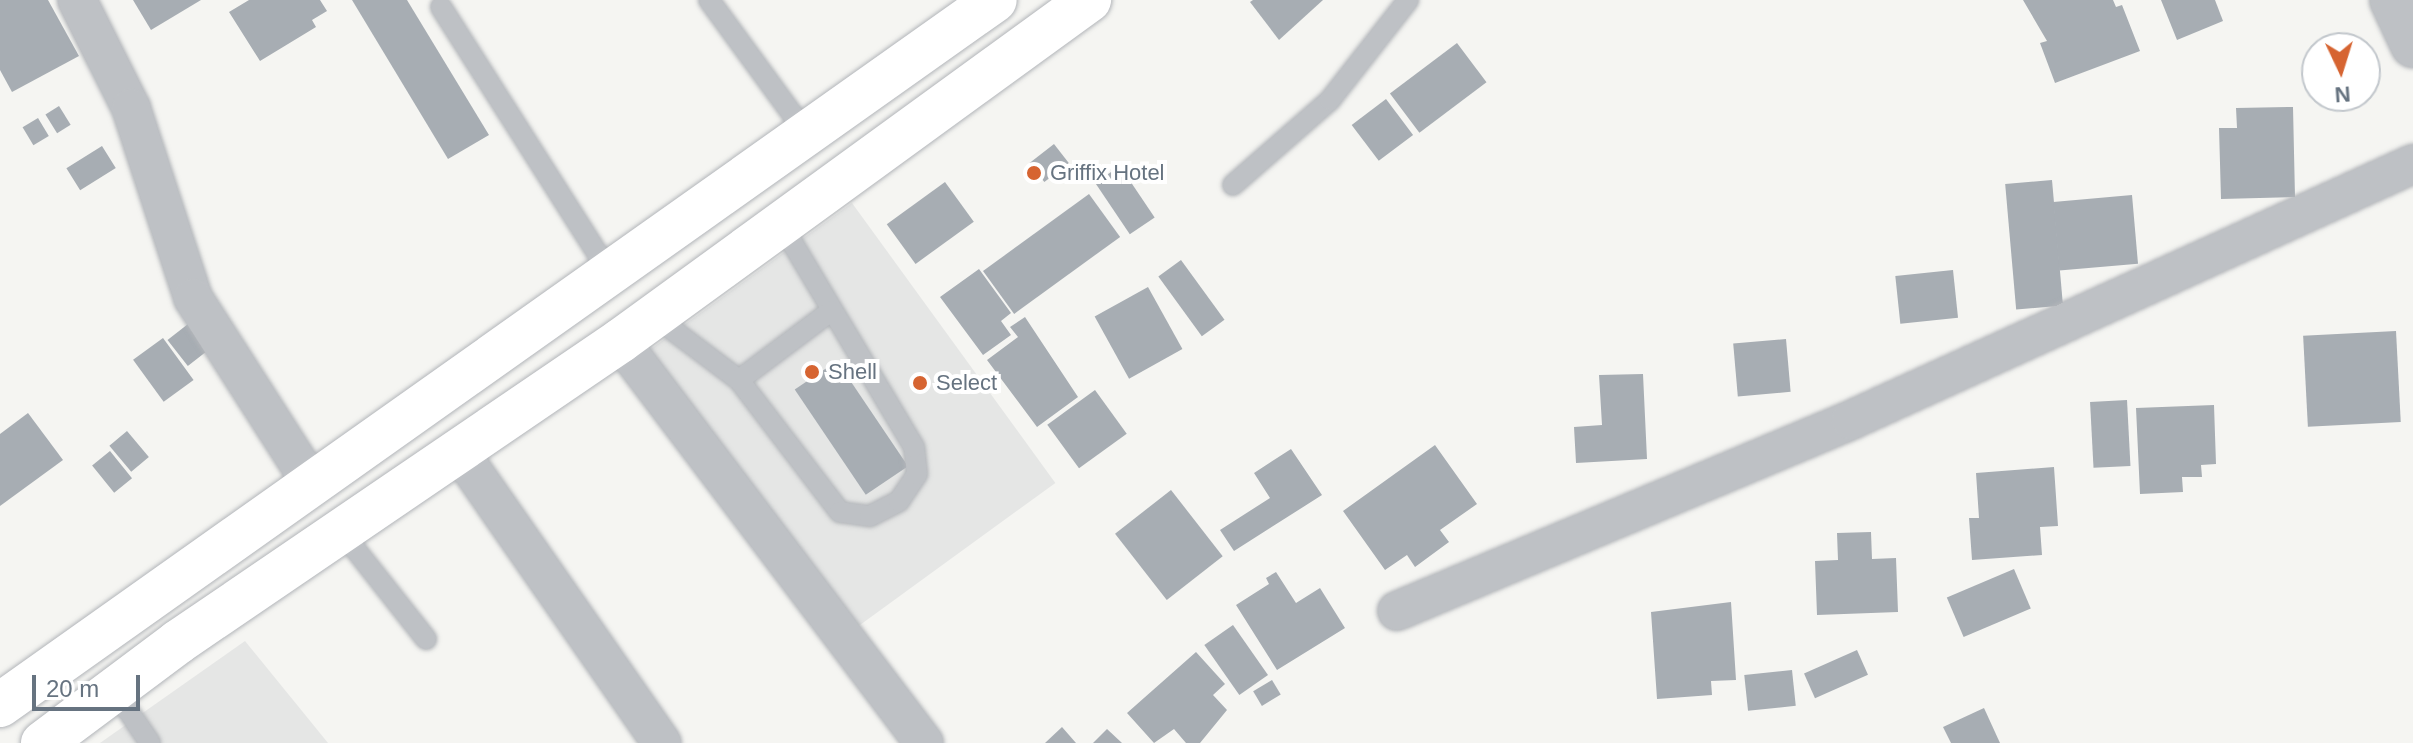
<!DOCTYPE html>
<html>
<head>
<meta charset="utf-8">
<style>
	body { margin:0 }
	#map { position:relative; width:2413px; height:743px; overflow:hidden; background:#f5f5f2; font-family:Arial,sans-serif }
	div>[style] { position:absolute }
	.built>* { inset:0; background:#e5e6e5; transform-origin:0 0 }
	.building>* { inset:0; background:#a7adb3; transform-origin:0 0 }
	.roads { filter:drop-shadow(0 0 2px #b2b5b9) drop-shadow(0 0 2px #b2b5b9) }
	.service>* { height:20px; margin:-10px; padding:0 10px; transform-origin:10px; border-radius:10px; background:#bec1c5 }
	.minor>* { height:38px; margin:-19px; padding:0 19px; transform-origin:19px; border-radius:19px; background:#bec1c5 }
	.tertiary>* { height:44px; margin:-22px; padding:0 22px; transform-origin:22px; border-radius:22px; background:#bec1c5 }
	.primary>* { height:44px; margin:-22px; padding:0 22px; transform-origin:22px; border-radius:22px; background:#fff }
	.dots>* { width:22px; height:22px; translate:-50% -50%; box-sizing:border-box; border:4px solid #fff; border-radius:50% }
	span { translate:-50% -50%; white-space:nowrap; text-align:center; line-height:1.15; -webkit-text-stroke:8px #fff; paint-order:stroke }
	.poi-label { font-size:22px; color:#667380 }
	.left { translate:0 -50%; text-align:left }
	.north { position:absolute; left:2301px; top:32px; width:80px; height:80px; box-sizing:border-box; background:#fff; border:2px solid #c2c7cc; border-radius:50%; rotate:176deg; font-size:22px; font-weight:700; line-height:32px; text-align:center; color:#667380 }
	.north::after { content:''; display:block; margin:auto; width:28px; height:36px; background:#d66431; clip-path:polygon(50% 0,100% 100%,50% 72%,0 100%) }
	.scale { position:absolute; left:32px; top:675px; width:108px; height:36px; box-sizing:border-box; border:4px solid #667380; border-top:0; padding-left:10px; font-size:24px; line-height:28px; white-space:nowrap; color:#667380; -webkit-text-stroke:6px #fff; paint-order:stroke }
</style>
</head>
<body>
<div id="map">
	<div class="built">
		<i style="left:852px;top:203px;width:346px;height:259px;rotate:54deg"></i>
		<i style="clip-path:polygon(245px 641px,328px 743px,100px 743px)"></i>
	</div>
	<div class="building">
		<i style="clip-path:polygon(0 0,48px 0,79px 56px,12px 92px,0 70px)"></i>
		<i style="clip-path:polygon(133px 0,201px 0,151px 30px)"></i>
		<i style="clip-path:polygon(249px 0,320px 0,327px 11px,312px 20px,316px 27px,260px 61px,229px 12px)"></i>
		<i style="clip-path:polygon(352px 0,407px 0,489px 135px,448px 159px)"></i>
		<i style="clip-path:polygon(1323px 0,1279px 40px,1250px 2px,1253px 0)"></i>
		<i style="clip-path:polygon(2023px 0,2113px 0,2116px 7px,2122px 5px,2140px 51px,2055px 83px,2040px 43px,2047px 41px)"></i>
		<i style="clip-path:polygon(2161px 0,2215px 0,2223px 21px,2177px 40px)"></i>
		<i style="left:1457px;top:43px;width:49px;height:84px;rotate:53deg"></i>
		<i style="left:1386px;top:99px;width:45px;height:43px;rotate:53deg"></i>
		<i style="left:59px;top:106px;width:22px;height:16px;rotate:58deg"></i>
		<i style="clip-path:polygon(2293px 107px,2295px 197px,2221px 199px,2219px 128px,2237px 128px,2236px 108px)"></i>
		<i style="left:38px;top:118px;width:21px;height:18px;rotate:59deg"></i>
		<i style="left:1054px;top:144px;width:24px;height:31px;rotate:52deg"></i>
		<i style="left:102px;top:146px;width:26px;height:42px;rotate:58deg"></i>
		<i style="left:1120px;top:166px;width:62px;height:30px;rotate:56deg"></i>
		<i style="left:2052px;top:180px;width:126px;height:47px;rotate:85deg"></i>
		<i style="left:945px;top:182px;width:49px;height:72px;rotate:54deg"></i>
		<i style="left:1089px;top:194px;width:53px;height:131px;rotate:54deg"></i>
		<i style="left:2132px;top:195px;width:69px;height:79px;rotate:85deg"></i>
		<i style="left:1181px;top:260px;width:74px;height:28px;rotate:54deg"></i>
		<i style="clip-path:polygon(979px 269px,1011px 313px,1001px 321px,1011px 335px,983px 355px,940px 297px)"></i>
		<i style="left:1953px;top:270px;width:48px;height:58px;rotate:84deg"></i>
		<i style="left:1148px;top:287px;width:71px;height:61px;rotate:61deg"></i>
		<i style="clip-path:polygon(1025px 317px,1078px 397px,1037px 427px,987px 360px,1018px 337px,1010px 327px)"></i>
		<i style="left:188px;top:324px;width:33px;height:26px;rotate:52deg"></i>
		<i style="left:2396px;top:331px;width:91px;height:93px;rotate:87deg"></i>
		<i style="left:163px;top:338px;width:52px;height:37px;rotate:54deg"></i>
		<i style="left:1786px;top:339px;width:53px;height:53px;rotate:85deg"></i>
		<i style="left:837px;top:361px;width:127px;height:51px;rotate:56deg"></i>
		<i style="clip-path:polygon(1643px 374px,1647px 459px,1576px 463px,1574px 427px,1602px 425px,1599px 375px)"></i>
		<i style="left:1095px;top:390px;width:54px;height:59px;rotate:54deg"></i>
		<i style="left:2127px;top:400px;width:66px;height:37px;rotate:87deg"></i>
		<i style="clip-path:polygon(2214px 405px,2216px 464px,2201px 465px,2202px 477px,2182px 477px,2183px 492px,2140px 494px,2136px 408px)"></i>
		<i style="clip-path:polygon(28px 413px,63px 460px,0 506px,0 434px)"></i>
		<i style="left:127px;top:431px;width:34px;height:23px;rotate:50deg"></i>
		<i style="clip-path:polygon(1435px 445px,1477px 504px,1440px 530px,1449px 542px,1415px 567px,1407px 555px,1385px 570px,1343px 511px)"></i>
		<i style="clip-path:polygon(1291px 449px,1322px 495px,1234px 551px,1220px 530px,1270px 498px,1254px 473px)"></i>
		<i style="left:110px;top:451px;width:35px;height:23px;rotate:51deg"></i>
		<i style="clip-path:polygon(2054px 467px,2058px 526px,2040px 527px,2042px 555px,1972px 560px,1969px 518px,1979px 518px,1976px 473px)"></i>
		<i style="left:1171px;top:490px;width:84px;height:71px;rotate:52deg"></i>
		<i style="clip-path:polygon(1871px 532px,1872px 559px,1896px 558px,1898px 612px,1817px 615px,1815px 561px,1838px 560px,1837px 533px)"></i>
		<i style="left:2014px;top:569px;width:43px;height:73px;rotate:67deg"></i>
		<i style="clip-path:polygon(1276px 572px,1296px 603px,1320px 588px,1345px 628px,1277px 670px,1236px 605px,1269px 584px,1266px 578px)"></i>
		<i style="clip-path:polygon(1731px 602px,1736px 680px,1711px 681px,1712px 695px,1657px 699px,1651px 612px)"></i>
		<i style="left:1233px;top:625px;width:61px;height:35px;rotate:55deg"></i>
		<i style="left:1857px;top:650px;width:27px;height:58px;rotate:66deg"></i>
		<i style="clip-path:polygon(1196px 652px,1225px 684px,1213px 695px,1227px 710px,1200px 743px,1186px 743px,1174px 729px,1154px 743px,1127px 713px)"></i>
		<i style="left:1792px;top:670px;width:36px;height:48px;rotate:84deg"></i>
		<i style="left:1272px;top:680px;width:17px;height:22px;rotate:59deg"></i>
		<i style="clip-path:polygon(1984px 708px,2000px 743px,1951px 743px,1943px 727px)"></i>
		<i style="clip-path:polygon(1062px 727px,1076px 743px,1045px 743px)"></i>
		<i style="clip-path:polygon(1107px 729px,1122px 743px,1093px 743px)"></i>
	</div>
	<div class="roads">
		<div class="service">
			<i style="left:709px;top:0;width:165px;rotate:53.9deg"></i>
			<i style="left:441px;top:7px;width:314px;rotate:57.6deg"></i>
			<i style="left:1233px;top:185px;width:129px;rotate:-41.2deg"></i>
			<i style="left:1330px;top:100px;width:127px;rotate:-52deg"></i>
			<i style="left:654px;top:316px;width:106px;rotate:37deg"></i>
			<i style="left:739px;top:380px;width:166px;rotate:52.6deg"></i>
			<i style="left:840px;top:512px;width:30px;rotate:8deg"></i>
			<i style="left:870px;top:516px;width:33px;rotate:-27deg"></i>
			<i style="left:899px;top:501px;width:32px;rotate:-56deg"></i>
			<i style="left:917px;top:474px;width:27px;rotate:-96deg"></i>
			<i style="left:914px;top:447px;width:260px;rotate:-120.8deg"></i>
			<i style="left:739px;top:380px;width:115px;rotate:-36.9deg"></i>
			<i style="left:340px;top:530px;width:139px;rotate:51.7deg"></i>
			<i style="left:114px;top:690px;width:64px;rotate:55.8deg"></i>
		</div>
		<div class="minor">
			<i style="left:77px;top:0;width:121px;rotate:63.4deg"></i>
			<i style="left:131px;top:108px;width:200px;rotate:71.9deg"></i>
			<i style="left:193px;top:298px;width:221px;rotate:57.4deg"></i>
			<i style="left:620px;top:341px;width:504px;rotate:52.9deg"></i>
			<i style="left:458px;top:450px;width:357px;rotate:55.2deg"></i>
			<i style="left:1397px;top:611px;width:493px;rotate:-22.8deg"></i>
			<i style="left:1851px;top:420px;width:618px;rotate:-24.49deg"></i>
		</div>
		<div class="tertiary">
			<i style="left:2392px;top:0;width:50px;rotate:65deg"></i>
		</div>
		<div class="primary">
			<i style="left:0;top:705px;width:1219px;rotate:-35.32deg"></i>
			<i style="left:43px;top:743px;width:169px;rotate:-36.8deg"></i>
			<i style="left:178px;top:642px;width:535px;rotate:-34.25deg"></i>
			<i style="left:620px;top:341px;width:580px;rotate:-36.02deg"></i>
		</div>
	</div>
	<div class="dots">
		<i style="left:1034px;top:173px;background:#d66431"></i>
		<i style="left:812px;top:372px;background:#d66431"></i>
		<i style="left:920px;top:383px;background:#d66431"></i>
	</div>
	<div class="poi-label">
		<span class="left" style="left:1050px;top:173px">Griffix Hotel</span>
		<span class="left" style="left:828px;top:372px">Shell</span>
		<span class="left" style="left:936px;top:383px">Select</span>
	</div>
	<div class="north">N</div>
	<div class="scale">20 m</div>
</div>
</body>
</html>
